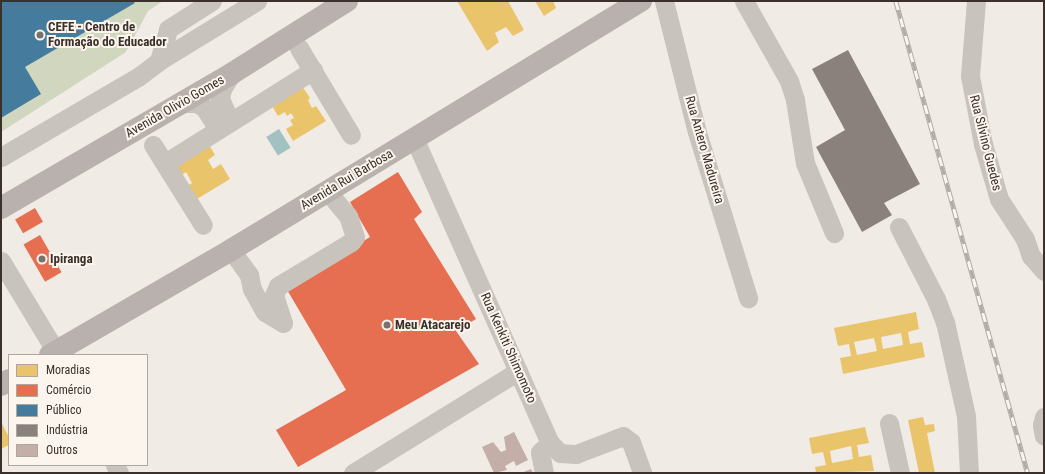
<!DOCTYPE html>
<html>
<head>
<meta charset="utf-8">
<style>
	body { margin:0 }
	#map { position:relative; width:1045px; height:474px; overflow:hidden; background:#f0ebe5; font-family:"Roboto Condensed",sans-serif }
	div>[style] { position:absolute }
	.green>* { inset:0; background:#d1d6bf }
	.water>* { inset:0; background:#a1c2c1; transform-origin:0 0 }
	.homes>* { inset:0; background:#e9c46a }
	.shops>* { inset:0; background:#e76f51; transform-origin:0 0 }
	.public>* { inset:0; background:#457b9d }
	.industry>* { inset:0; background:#8a817c }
	.building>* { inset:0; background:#c3afa7 }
	.minor>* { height:19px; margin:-9.5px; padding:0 9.5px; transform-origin:9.5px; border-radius:9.5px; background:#c9c3be }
	.major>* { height:22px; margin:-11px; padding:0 11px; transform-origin:11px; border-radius:11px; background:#b8b1ad }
	.rail>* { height:4.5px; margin-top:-2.25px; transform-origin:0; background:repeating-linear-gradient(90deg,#fbf5ee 0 9px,#b1aca8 0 18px); box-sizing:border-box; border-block:1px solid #b1aca8 }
	.dots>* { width:11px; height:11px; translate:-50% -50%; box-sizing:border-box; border:2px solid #fbf5ee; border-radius:50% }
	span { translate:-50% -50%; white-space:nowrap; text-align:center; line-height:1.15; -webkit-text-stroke:4px #fbf5ee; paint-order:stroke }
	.poi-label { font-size:13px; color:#3b302b; font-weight:700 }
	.left { translate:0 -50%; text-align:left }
	.street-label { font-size:13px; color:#3b302b }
	.frame { position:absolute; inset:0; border:2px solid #3b302b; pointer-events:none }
	.legend { position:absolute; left:8px; top:354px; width:140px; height:112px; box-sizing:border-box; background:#fbf5ee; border:1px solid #aea6a0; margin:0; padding:5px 7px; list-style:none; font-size:12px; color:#3b302b }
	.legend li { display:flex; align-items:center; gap:8px; height:20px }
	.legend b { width:20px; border:1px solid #aea6a0 }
</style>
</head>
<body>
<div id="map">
	<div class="green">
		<i style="clip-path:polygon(1px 1px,163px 1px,148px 11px,126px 52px,1px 132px)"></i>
	</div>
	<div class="water">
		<i style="left:279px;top:129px;width:22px;height:15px;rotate:58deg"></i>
	</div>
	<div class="homes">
		<i style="clip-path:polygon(457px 1px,508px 1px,524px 30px,513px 36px,506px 27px,495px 33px,499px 42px,487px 51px)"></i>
		<i style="clip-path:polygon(535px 1px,553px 1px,556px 8px,544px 16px)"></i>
		<i style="clip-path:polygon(302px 86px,310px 98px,308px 100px,312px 108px,316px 106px,326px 121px,293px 141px,286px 129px,293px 125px,290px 120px,294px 118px,291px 113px,287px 116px,285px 112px,278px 116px,271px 104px)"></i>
		<i style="clip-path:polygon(208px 143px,215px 155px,208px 160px,213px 169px,221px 164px,230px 179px,192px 202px,184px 188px,192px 183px,186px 172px,177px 178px,170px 165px)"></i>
		<i style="clip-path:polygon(evenodd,916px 312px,919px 329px,908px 332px,910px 344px,922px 342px,925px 357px,843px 374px,840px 358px,851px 356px,849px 344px,838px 346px,834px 328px,916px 312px,901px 333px,903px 345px,883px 349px,881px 337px,901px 333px,916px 312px,874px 338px,877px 351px,857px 355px,854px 342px,874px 338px)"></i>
		<i style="clip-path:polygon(923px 417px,925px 425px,934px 424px,935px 431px,927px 433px,935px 473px,919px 473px,908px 420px)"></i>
		<i style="clip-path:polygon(1px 422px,9px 437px,9px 445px,1px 449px)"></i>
		<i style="clip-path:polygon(evenodd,865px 427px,869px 443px,857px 445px,859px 457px,871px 455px,874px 471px,816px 473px,815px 467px,826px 465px,823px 452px,812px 454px,809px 438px,865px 427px,851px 446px,853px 459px,832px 463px,830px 451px,851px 446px)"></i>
	</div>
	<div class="shops">
		<i style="clip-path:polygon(398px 172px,422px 212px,414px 219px,476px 319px,456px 331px,479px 364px,298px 467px,276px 430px,346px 390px,286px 288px,370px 237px,350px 202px)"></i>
		<i style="left:35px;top:208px;width:16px;height:23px;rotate:60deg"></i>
		<i style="left:40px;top:235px;width:43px;height:19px;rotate:60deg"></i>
	</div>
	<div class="public">
		<i style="clip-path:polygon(1px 1px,133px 1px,135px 3px,25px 67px,41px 94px,1px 118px)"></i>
	</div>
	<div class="industry">
		<i style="clip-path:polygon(848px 50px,920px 184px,884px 203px,892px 215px,862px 232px,816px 147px,845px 130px,812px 69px)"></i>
	</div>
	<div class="building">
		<i style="clip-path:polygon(514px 432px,528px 460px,516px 466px,514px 461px,505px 466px,507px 470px,494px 473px,482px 447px,493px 442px,501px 452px,506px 450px,504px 437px)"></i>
		<i style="clip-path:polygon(531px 469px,533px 473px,521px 473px)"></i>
	</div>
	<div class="minor">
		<i style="left:664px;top:1px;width:135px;rotate:75.9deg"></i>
		<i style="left:697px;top:132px;width:174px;rotate:72.9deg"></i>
		<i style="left:744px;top:1px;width:92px;rotate:60.6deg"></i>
		<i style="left:789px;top:81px;width:20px;rotate:72deg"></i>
		<i style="left:795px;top:100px;width:64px;rotate:81deg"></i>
		<i style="left:805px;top:163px;width:76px;rotate:67.5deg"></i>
		<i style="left:976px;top:1px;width:75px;rotate:94.6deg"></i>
		<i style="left:970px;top:76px;width:69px;rotate:79.2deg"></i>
		<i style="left:983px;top:144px;width:57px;rotate:73.8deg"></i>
		<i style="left:999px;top:199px;width:48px;rotate:57deg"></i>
		<i style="left:1025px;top:239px;width:18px;rotate:71deg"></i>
		<i style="left:1031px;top:256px;width:20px;rotate:49deg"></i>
		<i style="left:299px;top:48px;width:101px;rotate:59.1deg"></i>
		<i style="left:159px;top:61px;width:115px;rotate:-31.5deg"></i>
		<i style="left:180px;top:103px;width:16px"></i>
		<i style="left:196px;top:103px;width:9px;rotate:27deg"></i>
		<i style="left:204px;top:107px;width:26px;rotate:58deg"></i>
		<i style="left:230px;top:122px;width:25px;rotate:-113deg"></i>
		<i style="left:220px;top:99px;width:10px;rotate:-79deg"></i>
		<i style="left:222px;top:89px;width:17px;rotate:-59deg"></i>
		<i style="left:415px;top:140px;width:332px;rotate:66deg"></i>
		<i style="left:550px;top:443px;width:14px;rotate:45deg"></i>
		<i style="left:560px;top:453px;width:16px;rotate:4deg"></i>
		<i style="left:576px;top:454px;width:50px;rotate:-21deg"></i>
		<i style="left:623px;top:436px;width:10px;rotate:37deg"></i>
		<i style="left:631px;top:442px;width:33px;rotate:70deg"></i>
		<i style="left:153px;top:145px;width:94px;rotate:58deg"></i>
		<i style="left:1px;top:157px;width:159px;rotate:-30.3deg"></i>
		<i style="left:138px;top:77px;width:26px;rotate:-37deg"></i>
		<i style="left:159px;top:61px;width:33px;rotate:-74deg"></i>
		<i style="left:168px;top:29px;width:52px;rotate:-32.5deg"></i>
		<i style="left:165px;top:163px;width:175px;rotate:-32.1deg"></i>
		<i style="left:899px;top:227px;width:81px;rotate:62.8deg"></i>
		<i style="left:936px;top:299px;width:25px;rotate:69deg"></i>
		<i style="left:945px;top:322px;width:96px;rotate:77.4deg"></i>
		<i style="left:966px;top:416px;width:57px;rotate:87deg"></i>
		<i style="left:231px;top:250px;width:31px;rotate:54deg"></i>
		<i style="left:249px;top:275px;width:14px;rotate:78deg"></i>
		<i style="left:252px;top:289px;width:26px;rotate:61deg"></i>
		<i style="left:265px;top:312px;width:21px;rotate:31deg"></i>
		<i style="left:1px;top:261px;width:110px;rotate:58.8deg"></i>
		<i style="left:283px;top:323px;width:29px;rotate:-108deg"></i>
		<i style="left:274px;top:295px;width:10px;rotate:-66deg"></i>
		<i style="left:278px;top:286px;width:85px;rotate:-31.1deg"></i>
		<i style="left:351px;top:242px;width:6px;rotate:-51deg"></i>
		<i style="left:355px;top:237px;width:22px;rotate:-108deg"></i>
		<i style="left:348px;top:216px;width:31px;rotate:-130deg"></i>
		<i style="left:1044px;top:417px;width:8px;rotate:104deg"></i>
		<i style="left:1042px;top:425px;width:11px;rotate:80deg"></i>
		<i style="left:889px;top:423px;width:51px;rotate:77.6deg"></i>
		<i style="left:115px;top:465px;width:9px;rotate:63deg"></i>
		<i style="left:353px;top:473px;width:194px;rotate:-31.7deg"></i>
		<i style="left:544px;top:473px;width:21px;rotate:-101deg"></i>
		<i style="left:540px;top:452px;width:13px;rotate:-42deg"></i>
	</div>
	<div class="major">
		<i style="left:1px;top:208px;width:266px;rotate:-30.2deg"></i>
		<i style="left:231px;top:74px;width:137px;rotate:-32.2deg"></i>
		<i style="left:50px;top:355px;width:209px;rotate:-30.1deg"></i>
		<i style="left:231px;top:250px;width:480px;rotate:-31.3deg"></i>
		<i style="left:1px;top:385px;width:9px;rotate:-32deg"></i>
	</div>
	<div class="rail">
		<i style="left:896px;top:1px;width:490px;rotate:74.4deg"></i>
	</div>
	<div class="dots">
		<i style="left:40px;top:35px;background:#7a716c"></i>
		<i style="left:42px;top:259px;background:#7a716c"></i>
		<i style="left:387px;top:325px;background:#7a716c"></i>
	</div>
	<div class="poi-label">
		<span class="left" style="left:48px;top:35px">CEFE - Centro de<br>Formação do Educador</span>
		<span class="left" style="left:50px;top:259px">Ipiranga</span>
		<span class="left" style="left:395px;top:325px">Meu Atacarejo</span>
	</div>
	<div class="street-label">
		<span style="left:175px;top:107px;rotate:-30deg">Avenida Olivio Gomes</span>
		<span style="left:985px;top:143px;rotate:76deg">Rua Silvino Guedes</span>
		<span style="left:704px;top:150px;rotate:74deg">Rua Antero Madureira</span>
		<span style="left:347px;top:180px;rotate:-31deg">Avenida Rui Barbosa</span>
		<span style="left:508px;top:348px;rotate:66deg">Rua Kenkiti Shimomoto</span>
	</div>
	<div class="frame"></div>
	<ul class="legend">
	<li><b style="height:11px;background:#e9c46a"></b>Moradias</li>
	<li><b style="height:11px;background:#e76f51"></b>Comércio</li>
	<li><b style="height:11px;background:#457b9d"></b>Público</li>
	<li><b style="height:11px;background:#8a817c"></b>Indústria</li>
	<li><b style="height:11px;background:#c3afa7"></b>Outros</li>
	</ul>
</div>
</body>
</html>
